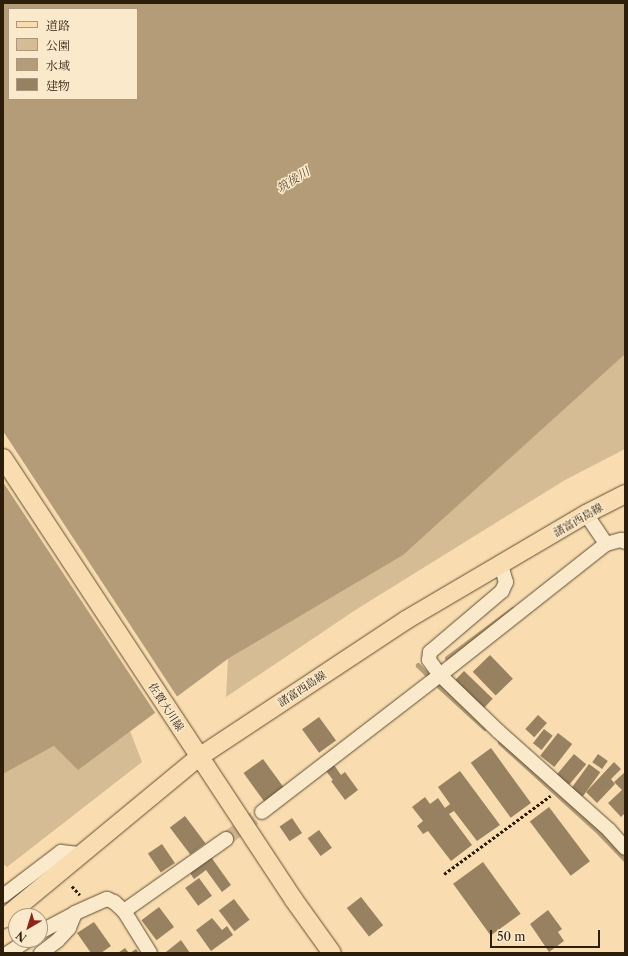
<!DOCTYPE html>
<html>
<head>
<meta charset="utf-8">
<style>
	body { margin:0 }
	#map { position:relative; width:628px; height:956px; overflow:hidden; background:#f9ddb0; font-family:"Libre Caslon Text","Noto Serif JP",serif }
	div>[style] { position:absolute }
	.green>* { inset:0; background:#d6bc94 }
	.water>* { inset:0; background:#b49c78 }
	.pier>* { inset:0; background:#f9ddb0 }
	.stream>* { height:4.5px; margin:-2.25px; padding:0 2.25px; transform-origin:2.25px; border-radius:2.25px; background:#b49c78 }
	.building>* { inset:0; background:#978161; transform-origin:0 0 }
	.minor-tunnel>* { height:14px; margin-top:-7px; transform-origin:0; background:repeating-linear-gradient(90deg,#d0b78f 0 14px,transparent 0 21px) }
	.path>* { height:2.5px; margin-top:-1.25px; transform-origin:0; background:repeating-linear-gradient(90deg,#2d1d0b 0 3px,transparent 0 5px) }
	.roads { filter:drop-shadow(0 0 1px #604d34) drop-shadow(0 0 1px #604d34) }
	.minor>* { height:14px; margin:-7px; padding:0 7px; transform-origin:7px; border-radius:7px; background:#fbe9cc }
	.major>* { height:18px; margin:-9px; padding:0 9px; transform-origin:9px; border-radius:9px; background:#f9ddb0 }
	span { translate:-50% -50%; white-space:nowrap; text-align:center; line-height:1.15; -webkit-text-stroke:3px #fbe9cc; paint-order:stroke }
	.street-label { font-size:11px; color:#2d1d0b }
	.water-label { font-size:12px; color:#5c4931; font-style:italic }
	.frame { position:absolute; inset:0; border:4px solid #2d1d0b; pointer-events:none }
	.legend { position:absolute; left:8px; top:8px; width:130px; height:92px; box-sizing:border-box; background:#fbe9cc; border:1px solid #a9977f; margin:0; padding:5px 7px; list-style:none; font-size:12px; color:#2d1d0b }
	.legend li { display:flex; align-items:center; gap:8px; height:20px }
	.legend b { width:20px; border:1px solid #a9977f }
	.north { position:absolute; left:8px; top:908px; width:40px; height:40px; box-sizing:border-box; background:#fbe9cc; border:1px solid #a9977f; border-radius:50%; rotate:218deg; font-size:11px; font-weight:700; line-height:16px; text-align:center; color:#2d1d0b }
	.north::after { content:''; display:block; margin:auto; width:14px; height:18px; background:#8f2418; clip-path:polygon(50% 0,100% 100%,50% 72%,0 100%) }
	.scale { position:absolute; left:490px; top:930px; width:110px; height:18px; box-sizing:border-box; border:2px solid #2d1d0b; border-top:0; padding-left:5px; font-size:12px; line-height:14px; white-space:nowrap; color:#2d1d0b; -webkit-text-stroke:3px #fbe9cc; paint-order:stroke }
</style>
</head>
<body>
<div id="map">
	<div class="green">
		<i style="clip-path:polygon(625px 321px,625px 449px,565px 480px,357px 609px,226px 697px,228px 658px,130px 731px,142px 762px,7px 867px,3px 864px,3px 774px,54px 746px)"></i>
	</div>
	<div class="water">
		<i style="clip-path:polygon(evenodd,3px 3px,625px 3px,625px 354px,403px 555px,229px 658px,78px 770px,54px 746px,3px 774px,3px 3px,9px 9px,137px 9px,137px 99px,9px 99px,9px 9px)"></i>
		<i style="clip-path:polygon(498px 740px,602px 830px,625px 856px,625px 863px,596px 833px,498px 744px)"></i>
	</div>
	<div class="pier">
		<i style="clip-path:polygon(3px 431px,178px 698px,156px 714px,3px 482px)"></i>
	</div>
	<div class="stream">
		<i style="left:447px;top:658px;width:82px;rotate:-36.6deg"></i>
		<i style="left:418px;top:665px;width:14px;rotate:45deg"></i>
		<i style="left:439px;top:686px;width:62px;rotate:42.4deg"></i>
	</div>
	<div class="building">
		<i style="left:490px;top:655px;width:33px;height:24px;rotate:46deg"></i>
		<i style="left:464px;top:671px;width:40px;height:13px;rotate:44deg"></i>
		<i style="left:538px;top:715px;width:12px;height:19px;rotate:42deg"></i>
		<i style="left:319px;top:717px;width:29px;height:21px;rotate:54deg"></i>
		<i style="left:544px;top:729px;width:11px;height:18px;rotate:38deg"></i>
		<i style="left:558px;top:733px;width:18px;height:29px;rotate:38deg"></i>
		<i style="left:491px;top:748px;width:68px;height:25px;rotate:54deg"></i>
		<i style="left:574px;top:754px;width:16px;height:27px;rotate:40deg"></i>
		<i style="left:598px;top:754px;width:12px;height:10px;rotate:35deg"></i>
		<i style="left:263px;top:759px;width:36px;height:24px;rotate:54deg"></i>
		<i style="clip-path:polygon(614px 762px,621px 769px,611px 779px,615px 784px,597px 803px,586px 792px)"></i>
		<i style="left:589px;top:764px;width:14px;height:30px;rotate:36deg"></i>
		<i style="clip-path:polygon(334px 765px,341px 775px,345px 772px,358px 790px,345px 800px,331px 781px,333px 780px,326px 771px)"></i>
		<i style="clip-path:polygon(460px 771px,500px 825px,477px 841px,454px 811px,449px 814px,472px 845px,451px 861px,428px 831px,423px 834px,417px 826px,423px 821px,412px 807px,425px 797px,430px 804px,438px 798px,445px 808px,450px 804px,438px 787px)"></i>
		<i style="clip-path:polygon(625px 772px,625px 813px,621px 817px,608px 803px,622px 790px,614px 782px)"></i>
		<i style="left:549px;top:807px;width:68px;height:24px;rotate:53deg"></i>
		<i style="left:185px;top:816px;width:34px;height:19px;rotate:53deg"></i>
		<i style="left:292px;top:818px;width:18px;height:15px;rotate:56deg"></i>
		<i style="left:319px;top:830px;width:22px;height:14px;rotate:54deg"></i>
		<i style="left:162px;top:844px;width:23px;height:17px;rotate:56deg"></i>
		<i style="clip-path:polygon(211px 857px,231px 885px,222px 892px,206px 870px,194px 879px,190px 873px)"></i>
		<i style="left:483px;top:862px;width:64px;height:37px;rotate:54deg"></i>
		<i style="left:199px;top:878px;width:22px;height:17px;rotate:54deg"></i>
		<i style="left:361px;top:897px;width:36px;height:18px;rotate:52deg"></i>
		<i style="left:234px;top:899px;width:26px;height:19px;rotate:53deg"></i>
		<i style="left:159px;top:907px;width:25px;height:22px;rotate:53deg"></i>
		<i style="clip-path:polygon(548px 910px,562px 929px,558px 932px,564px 941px,549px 952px,530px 924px)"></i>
		<i style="clip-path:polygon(212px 918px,222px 930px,227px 926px,233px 935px,211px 951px,196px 930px)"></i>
		<i style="clip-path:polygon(94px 922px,111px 946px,101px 953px,91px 953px,77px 933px)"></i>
		<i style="clip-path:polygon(181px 940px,190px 953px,167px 953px,166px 952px)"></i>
		<i style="clip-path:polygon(125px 948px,129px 953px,118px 953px)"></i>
		<i style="clip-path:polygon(136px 949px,139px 953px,130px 953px)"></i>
	</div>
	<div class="minor-tunnel">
		<i style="left:226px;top:839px;width:45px;rotate:-36.9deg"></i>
	</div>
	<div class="path">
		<i style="left:444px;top:874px;width:132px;rotate:-36.3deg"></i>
		<i style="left:72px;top:886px;width:12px;rotate:48deg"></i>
	</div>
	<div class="roads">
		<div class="minor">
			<i style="left:586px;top:514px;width:36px;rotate:56deg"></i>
			<i style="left:501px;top:565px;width:18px;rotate:74deg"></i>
			<i style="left:506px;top:582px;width:10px;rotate:114deg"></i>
			<i style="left:502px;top:591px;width:94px;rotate:139.7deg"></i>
			<i style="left:430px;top:652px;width:8px;rotate:97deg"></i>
			<i style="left:429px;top:660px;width:19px;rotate:54deg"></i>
			<i style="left:440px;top:675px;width:81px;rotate:44deg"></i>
			<i style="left:498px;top:731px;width:149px;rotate:41.7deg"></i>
			<i style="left:609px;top:830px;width:24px;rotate:48deg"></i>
			<i style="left:262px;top:812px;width:225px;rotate:-37.6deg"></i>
			<i style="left:440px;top:675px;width:211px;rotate:-38.3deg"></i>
			<i style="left:606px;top:544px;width:16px;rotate:-15deg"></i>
			<i style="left:621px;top:540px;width:4px;rotate:27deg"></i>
			<i style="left:3px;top:896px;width:73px;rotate:-37.2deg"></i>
			<i style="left:61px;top:852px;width:20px;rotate:6deg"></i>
			<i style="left:124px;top:911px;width:125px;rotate:-35.2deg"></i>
			<i style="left:40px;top:932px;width:40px;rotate:-28deg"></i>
			<i style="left:75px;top:913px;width:35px;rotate:-24deg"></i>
			<i style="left:107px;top:899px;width:8px;rotate:23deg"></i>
			<i style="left:114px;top:902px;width:13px;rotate:42deg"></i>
			<i style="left:124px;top:911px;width:49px;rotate:58.2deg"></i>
			<i style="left:8px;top:953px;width:24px;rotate:-33deg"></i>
			<i style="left:41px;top:953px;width:21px;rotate:-37deg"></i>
			<i style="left:58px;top:940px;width:16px;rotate:-47deg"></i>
			<i style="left:69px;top:928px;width:16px;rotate:-68deg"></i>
		</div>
		<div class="major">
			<i style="left:3px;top:458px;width:529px;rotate:56.64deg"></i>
			<i style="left:294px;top:900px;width:65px;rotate:54.4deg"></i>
			<i style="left:3px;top:919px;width:254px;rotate:-39.6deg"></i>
			<i style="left:199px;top:757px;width:248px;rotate:-33.5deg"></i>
			<i style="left:406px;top:620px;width:209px;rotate:-30.5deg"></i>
			<i style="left:586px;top:514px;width:44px;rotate:-27.1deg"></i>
		</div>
	</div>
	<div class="street-label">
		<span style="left:578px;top:520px;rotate:-30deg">諸富西島線</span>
		<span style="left:302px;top:689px;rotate:-33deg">諸富西島線</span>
		<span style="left:166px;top:707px;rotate:57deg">佐賀大川線</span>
	</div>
	<div class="water-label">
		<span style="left:293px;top:180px;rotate:-32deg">筑後川</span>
	</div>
	<div class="frame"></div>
	<ul class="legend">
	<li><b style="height:5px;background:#f9ddb0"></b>道路</li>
	<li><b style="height:11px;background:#d6bc94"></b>公園</li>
	<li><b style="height:11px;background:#b49c78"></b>水域</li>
	<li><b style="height:11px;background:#978161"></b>建物</li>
	</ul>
	<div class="north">N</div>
	<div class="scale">50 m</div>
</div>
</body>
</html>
